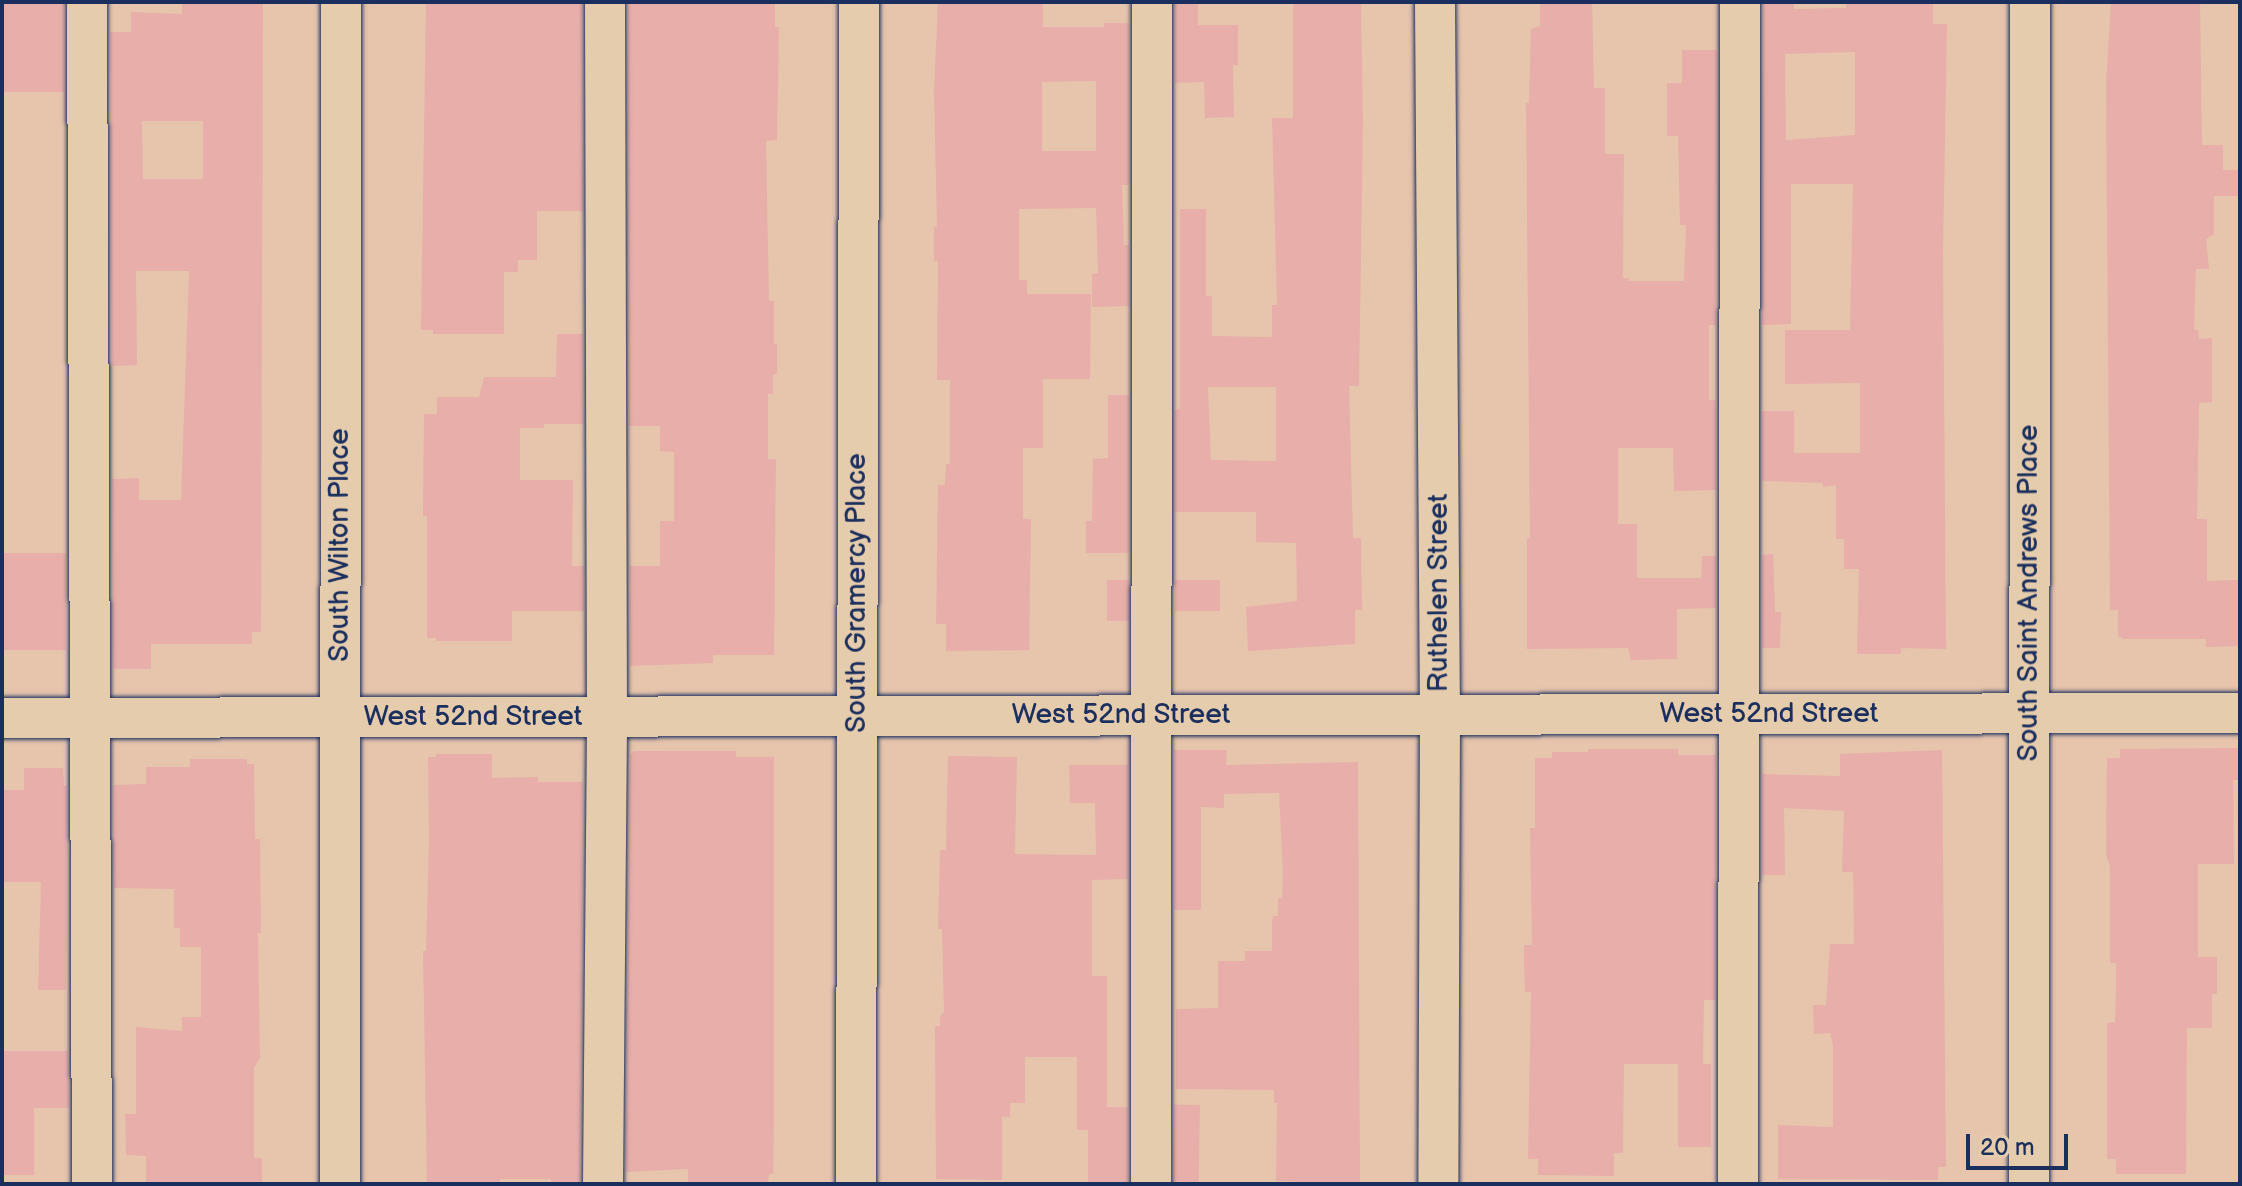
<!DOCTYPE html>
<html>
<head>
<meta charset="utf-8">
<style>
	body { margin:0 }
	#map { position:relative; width:2242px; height:1186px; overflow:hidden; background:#e7c4ac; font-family:"Balsamiq Sans",sans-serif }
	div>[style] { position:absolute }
	.building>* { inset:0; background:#e8aea9; transform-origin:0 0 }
	.roads { filter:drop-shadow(0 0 2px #1b2f5e) drop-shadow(0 0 2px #1b2f5e) }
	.minor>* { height:40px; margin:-20px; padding:0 20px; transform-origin:20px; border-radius:20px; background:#e5ccad }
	span { translate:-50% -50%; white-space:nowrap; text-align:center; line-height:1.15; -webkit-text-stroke:7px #e5ccad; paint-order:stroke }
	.street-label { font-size:28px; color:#1b2f5e }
	.frame { position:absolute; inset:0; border:4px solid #1b2f5e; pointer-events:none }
	.scale { position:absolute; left:1966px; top:1134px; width:102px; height:36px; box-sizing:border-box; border:4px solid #1b2f5e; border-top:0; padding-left:10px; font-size:24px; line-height:28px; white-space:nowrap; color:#1b2f5e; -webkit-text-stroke:6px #e5ccad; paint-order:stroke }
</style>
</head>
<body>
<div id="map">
	<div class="building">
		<i style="left:2px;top:2px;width:62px;height:90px"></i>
		<i style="clip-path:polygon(evenodd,182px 2px,263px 2px,261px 632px,252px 632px,252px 644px,151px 644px,151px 669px,113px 669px,112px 479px,139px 478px,139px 500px,181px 500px,189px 271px,136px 271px,137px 365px,112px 366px,110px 32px,131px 32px,131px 12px,182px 14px,182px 2px,142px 121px,203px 121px,203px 179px,143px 179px,142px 121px)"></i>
		<i style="clip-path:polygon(426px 2px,582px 2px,583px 211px,537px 211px,537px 260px,518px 260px,518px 272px,504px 272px,504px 334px,433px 334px,433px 330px,421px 330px)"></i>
		<i style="clip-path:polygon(775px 2px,775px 27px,779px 27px,777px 140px,766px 141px,769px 301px,774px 301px,774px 344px,777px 344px,777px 374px,773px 374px,773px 394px,768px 394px,768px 459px,776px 459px,774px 655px,713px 655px,713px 663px,630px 666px,630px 566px,660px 566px,660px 521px,674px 521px,674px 452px,660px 451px,660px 426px,629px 426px,628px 4px)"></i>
		<i style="clip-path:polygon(evenodd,938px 2px,1043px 2px,1043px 27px,1104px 27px,1104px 23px,1129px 23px,1129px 185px,1122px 185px,1124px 245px,1129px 245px,1129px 306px,1092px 307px,1092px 274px,1098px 273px,1096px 208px,1019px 209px,1019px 280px,1027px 280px,1027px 294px,1091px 294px,1090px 379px,1043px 379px,1043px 448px,1023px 448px,1023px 519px,1031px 519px,1029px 650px,946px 651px,946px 624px,936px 624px,938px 485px,945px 485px,946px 464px,950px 464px,950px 380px,937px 380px,938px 261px,934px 261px,934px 227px,937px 227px,934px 92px,938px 2px,1096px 81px,1096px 151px,1042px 151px,1042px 82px,1096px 81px)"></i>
		<i style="clip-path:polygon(1175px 2px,1198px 2px,1198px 25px,1238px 25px,1238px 65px,1233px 65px,1234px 117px,1205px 118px,1204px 82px,1175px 83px)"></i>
		<i style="clip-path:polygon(evenodd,1293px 2px,1361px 2px,1363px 122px,1359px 386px,1349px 386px,1353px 538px,1361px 538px,1362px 610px,1355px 610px,1355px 644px,1248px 651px,1246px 607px,1297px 601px,1296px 543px,1256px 542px,1256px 512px,1175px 512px,1175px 410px,1180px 409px,1180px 209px,1206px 209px,1206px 296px,1212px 296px,1212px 336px,1272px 337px,1272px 305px,1277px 305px,1272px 118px,1293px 118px,1293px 2px,1208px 387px,1276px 387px,1276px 461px,1211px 460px,1208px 387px)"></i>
		<i style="clip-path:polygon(1540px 2px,1592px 2px,1594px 88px,1605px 88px,1605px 154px,1624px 154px,1623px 278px,1629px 278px,1629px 281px,1684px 281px,1686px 225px,1680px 225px,1678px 136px,1667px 136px,1667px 83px,1682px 83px,1682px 50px,1717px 50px,1716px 325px,1709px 325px,1709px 400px,1715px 400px,1716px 411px,1716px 490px,1674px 491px,1673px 448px,1618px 448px,1618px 524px,1637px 524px,1637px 578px,1701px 578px,1702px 556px,1716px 556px,1716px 608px,1677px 609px,1677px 659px,1631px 660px,1628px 648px,1527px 649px,1527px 538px,1530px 538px,1526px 103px,1529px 103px,1531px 29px,1540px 26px)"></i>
		<i style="clip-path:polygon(evenodd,1763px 2px,1794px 2px,1794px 9px,1846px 8px,1846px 2px,1933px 2px,1933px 24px,1947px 24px,1943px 252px,1946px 649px,1901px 648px,1901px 654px,1857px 654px,1859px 569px,1844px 569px,1844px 539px,1836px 539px,1836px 485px,1823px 487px,1823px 483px,1762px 481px,1762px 411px,1794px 411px,1794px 453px,1860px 453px,1860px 383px,1785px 384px,1785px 330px,1850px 330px,1853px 184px,1791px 184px,1791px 324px,1762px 325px,1763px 2px,1855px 52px,1855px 135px,1786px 140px,1785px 54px,1855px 52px)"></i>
		<i style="clip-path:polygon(2111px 2px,2200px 2px,2202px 145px,2223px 145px,2223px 170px,2240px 170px,2240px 196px,2214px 196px,2214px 234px,2206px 239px,2209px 269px,2196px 269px,2194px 330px,2198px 330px,2199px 339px,2212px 338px,2212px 402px,2199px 403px,2197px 519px,2207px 519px,2207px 581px,2240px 580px,2240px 646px,2206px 647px,2206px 639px,2124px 639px,2118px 636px,2118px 610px,2110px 610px,2106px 83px)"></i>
		<i style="clip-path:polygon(557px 334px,583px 334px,583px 424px,544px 424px,544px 428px,520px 428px,520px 480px,573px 480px,572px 566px,584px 566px,584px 611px,512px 611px,512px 641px,436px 641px,436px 638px,427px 638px,427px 516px,423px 516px,424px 414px,437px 414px,437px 397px,479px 397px,484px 377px,556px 377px)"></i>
		<i style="clip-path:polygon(1108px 395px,1129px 395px,1129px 553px,1086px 553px,1086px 521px,1092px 521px,1093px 459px,1108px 458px)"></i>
		<i style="left:2px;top:553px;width:64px;height:97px"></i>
		<i style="clip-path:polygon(1773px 554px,1775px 612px,1781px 612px,1780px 648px,1762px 648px,1762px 555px)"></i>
		<i style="left:1107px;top:580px;width:22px;height:41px"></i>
		<i style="left:1175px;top:580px;width:45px;height:31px"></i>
		<i style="clip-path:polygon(2240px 748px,2240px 780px,2233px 780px,2234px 864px,2198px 864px,2198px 957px,2217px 957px,2217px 994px,2212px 994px,2212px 1028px,2187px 1028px,2186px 1174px,2116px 1174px,2116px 1159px,2107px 1159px,2107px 1023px,2115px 1022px,2116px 992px,2116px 963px,2110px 963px,2110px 867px,2106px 854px,2107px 758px,2120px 758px,2120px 749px)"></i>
		<i style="clip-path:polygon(1588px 749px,1678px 749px,1678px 755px,1716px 755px,1715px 1000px,1704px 1000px,1703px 1064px,1624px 1064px,1623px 1153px,1614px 1153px,1614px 1176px,1538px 1175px,1538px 1159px,1528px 1159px,1531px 992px,1525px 992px,1524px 964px,1524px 945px,1532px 945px,1530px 828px,1535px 828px,1535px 758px,1552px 758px,1552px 752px,1588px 752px)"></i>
		<i style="clip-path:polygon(1174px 750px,1227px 750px,1226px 765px,1358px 762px,1360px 1184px,1276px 1181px,1277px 1103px,1274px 1103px,1274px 1090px,1176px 1089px,1176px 1009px,1218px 1008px,1218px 961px,1245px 961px,1245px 951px,1272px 951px,1272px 923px,1273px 916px,1278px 916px,1278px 898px,1282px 898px,1283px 872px,1279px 793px,1224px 794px,1224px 808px,1201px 807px,1201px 910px,1174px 910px)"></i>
		<i style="clip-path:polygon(1942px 750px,1946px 1167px,1938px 1167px,1938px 1180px,1778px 1179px,1778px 1125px,1833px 1127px,1833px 1045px,1830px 1033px,1814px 1034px,1813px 1005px,1826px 1005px,1830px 944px,1854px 944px,1853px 872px,1842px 872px,1844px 811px,1784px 808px,1785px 875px,1762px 875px,1762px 774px,1840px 776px,1840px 754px)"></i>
		<i style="clip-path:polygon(634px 751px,736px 751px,736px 757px,774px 757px,774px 1122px,773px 1174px,769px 1174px,768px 1184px,688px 1184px,688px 1169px,626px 1172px,630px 754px)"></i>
		<i style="clip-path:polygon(436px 754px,492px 754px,492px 778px,538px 777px,538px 782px,583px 782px,580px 1184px,551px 1184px,551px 1179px,500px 1179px,500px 1184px,427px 1184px,423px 951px,426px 951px,429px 840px,428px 757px,436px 757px)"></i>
		<i style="clip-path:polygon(948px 756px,1017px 757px,1015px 854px,1096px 855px,1095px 803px,1070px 803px,1069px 765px,1128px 765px,1128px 879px,1092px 880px,1092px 976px,1107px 976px,1107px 1107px,1128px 1107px,1128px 1184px,1088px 1184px,1088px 1130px,1077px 1130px,1077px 1057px,1025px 1057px,1025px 1103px,1010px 1103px,1010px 1117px,1002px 1117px,1002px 1180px,936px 1179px,935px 1026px,940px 1026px,940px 1016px,944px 1012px,942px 929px,938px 929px,940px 850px,946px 850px,946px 846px)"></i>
		<i style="clip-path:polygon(190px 759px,247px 759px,247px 764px,254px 764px,255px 839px,260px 839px,261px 933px,258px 933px,260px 1058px,254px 1068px,254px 1158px,262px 1158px,262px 1184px,146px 1184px,146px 1156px,126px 1155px,125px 1114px,136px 1114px,136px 1027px,182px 1031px,182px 1017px,201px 1017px,201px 947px,180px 947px,180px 928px,174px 928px,174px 889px,114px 888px,113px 785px,146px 784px,146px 767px,190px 767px)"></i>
		<i style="clip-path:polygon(24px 768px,63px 768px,64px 786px,67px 786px,66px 990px,38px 990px,41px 882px,2px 882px,2px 790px,24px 790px)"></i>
		<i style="clip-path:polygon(2px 1051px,68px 1051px,69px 1108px,34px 1108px,34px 1175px,2px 1175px)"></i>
		<i style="left:1678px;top:1064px;width:33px;height:83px"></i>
		<i style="left:1200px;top:1105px;width:79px;height:26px;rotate:91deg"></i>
	</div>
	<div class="roads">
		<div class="minor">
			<i style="left:87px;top:2px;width:1182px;rotate:89.76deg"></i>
			<i style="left:1435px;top:2px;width:712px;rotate:89.6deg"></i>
			<i style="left:1440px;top:714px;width:470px;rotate:90.2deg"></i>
			<i style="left:2px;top:718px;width:2238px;rotate:-0.13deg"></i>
			<i style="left:340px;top:1184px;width:1182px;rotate:-89.95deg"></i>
			<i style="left:603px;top:1184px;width:467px;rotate:-89.5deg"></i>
			<i style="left:607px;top:717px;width:715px;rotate:-90.16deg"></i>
			<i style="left:856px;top:1184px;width:1182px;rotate:-89.85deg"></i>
			<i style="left:1151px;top:1184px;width:1182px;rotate:-89.95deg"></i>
			<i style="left:1738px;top:1184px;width:1182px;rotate:-89.9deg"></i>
			<i style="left:2029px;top:1184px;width:1182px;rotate:-89.95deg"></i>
		</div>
	</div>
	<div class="street-label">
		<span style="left:340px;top:545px;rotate:-90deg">South Wilton Place</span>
		<span style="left:857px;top:593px;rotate:-90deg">South Gramercy Place</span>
		<span style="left:1439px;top:593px;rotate:-90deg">Ruthelen Street</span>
		<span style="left:2029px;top:593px;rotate:-90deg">South Saint Andrews Place</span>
		<span style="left:1769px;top:714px">West 52nd Street</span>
		<span style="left:1121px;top:715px">West 52nd Street</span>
		<span style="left:473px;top:717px">West 52nd Street</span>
	</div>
	<div class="frame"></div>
	<div class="scale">20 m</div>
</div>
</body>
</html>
